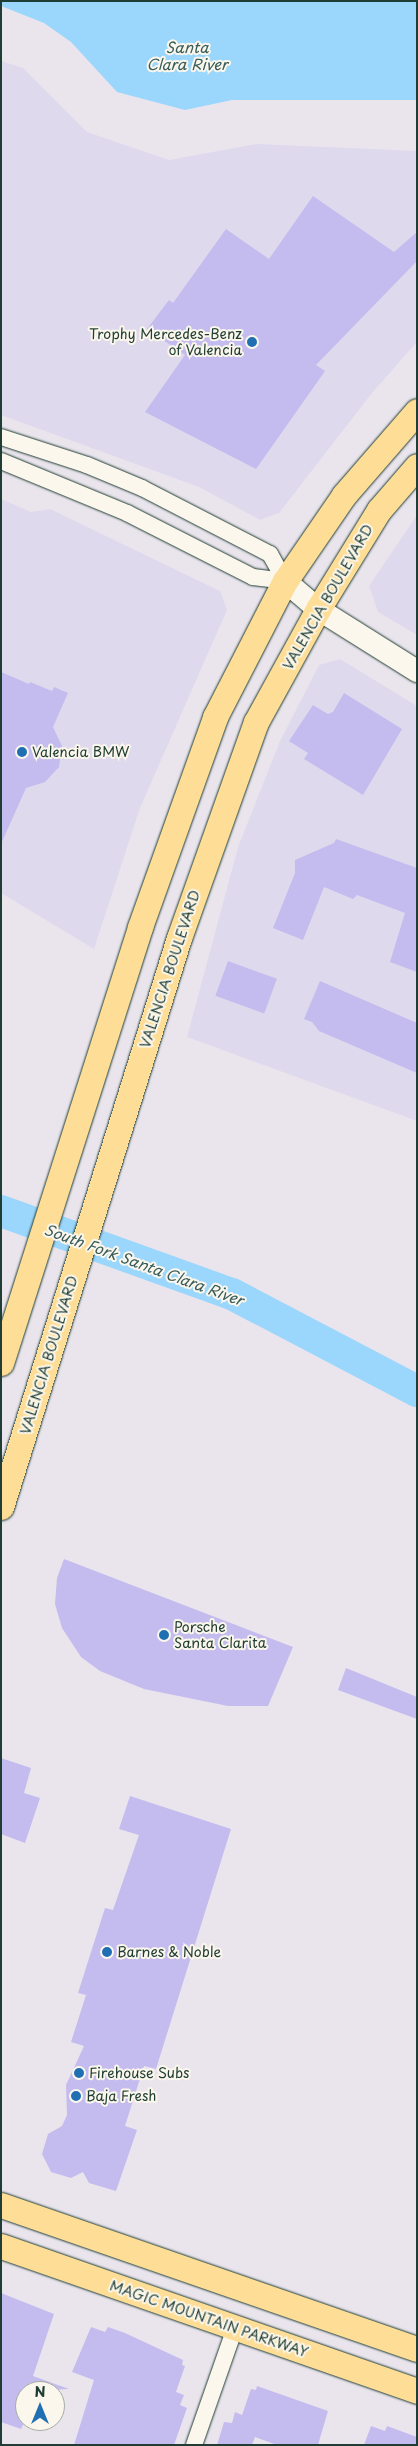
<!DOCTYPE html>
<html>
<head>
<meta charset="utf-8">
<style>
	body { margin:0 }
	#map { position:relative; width:418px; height:2446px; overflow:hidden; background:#eae5ed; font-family:"Playpen Sans",sans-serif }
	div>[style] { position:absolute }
	.built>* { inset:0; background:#dfd9ed }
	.water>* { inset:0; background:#9bd6fc }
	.river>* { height:32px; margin:-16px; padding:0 16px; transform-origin:16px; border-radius:16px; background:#9bd6fc }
	.building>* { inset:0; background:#c4bcee; transform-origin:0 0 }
	.roads { filter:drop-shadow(0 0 1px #1f3d34) drop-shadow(0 0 1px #1f3d34) }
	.street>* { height:16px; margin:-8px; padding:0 8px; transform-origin:8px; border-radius:8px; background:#fbf7ec }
	.secondary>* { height:22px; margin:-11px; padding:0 11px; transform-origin:11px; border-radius:11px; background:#fbf7ec }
	.primary>* { height:25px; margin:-12.5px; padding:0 12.5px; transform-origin:12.5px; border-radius:12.5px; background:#fedd96 }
	.dots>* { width:14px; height:14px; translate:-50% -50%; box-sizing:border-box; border:2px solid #fbf7ec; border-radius:50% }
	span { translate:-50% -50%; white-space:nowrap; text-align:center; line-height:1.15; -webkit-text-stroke:4px #fbf7ec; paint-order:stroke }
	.poi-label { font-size:14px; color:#1f3d34 }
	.right { translate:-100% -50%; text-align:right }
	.left { translate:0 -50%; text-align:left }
	.street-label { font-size:14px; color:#1f3d34 }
	.water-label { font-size:15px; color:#385c5c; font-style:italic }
	.frame { position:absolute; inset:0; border:2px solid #1f3d34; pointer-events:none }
	.north { position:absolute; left:15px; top:2381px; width:50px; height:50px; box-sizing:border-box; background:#fbf7ec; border:1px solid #a3ada2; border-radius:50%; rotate:0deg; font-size:14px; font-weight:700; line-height:20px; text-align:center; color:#1f3d34 }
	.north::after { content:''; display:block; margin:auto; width:18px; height:22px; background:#1f6fb2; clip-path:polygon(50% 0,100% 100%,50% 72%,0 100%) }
</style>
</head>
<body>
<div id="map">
	<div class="built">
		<i style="clip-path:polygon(1px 61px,23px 68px,87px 132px,169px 160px,256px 144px,417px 151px,417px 342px,372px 393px,279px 513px,260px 520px,199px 487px,1px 415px)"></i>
		<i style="clip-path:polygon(1px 499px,31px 512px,50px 509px,220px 591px,227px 610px,140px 808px,94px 949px,1px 893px)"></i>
		<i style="clip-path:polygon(417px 515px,417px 635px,378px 612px,369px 586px)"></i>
		<i style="clip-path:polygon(340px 659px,417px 706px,417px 1121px,187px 1037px,238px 847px,280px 741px,319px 665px)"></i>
	</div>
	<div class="water">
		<i style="clip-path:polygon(1px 1px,417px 1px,417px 100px,232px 100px,185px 110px,117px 92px,71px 42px,44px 23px,1px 6px)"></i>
	</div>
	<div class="river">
		<i style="left:1px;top:1211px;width:245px;rotate:19.8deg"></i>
		<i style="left:232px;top:1294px;width:209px;rotate:27.7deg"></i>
	</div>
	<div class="building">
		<i style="clip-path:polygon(313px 196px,394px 252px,417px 232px,417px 261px,316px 365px,325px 371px,256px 469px,145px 412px,185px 355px,147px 329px,169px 300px,173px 303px,226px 229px,269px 259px)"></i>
		<i style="clip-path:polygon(1px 672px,29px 684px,30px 682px,52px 691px,54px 687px,68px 693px,53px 727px,62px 746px,59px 767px,45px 782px,26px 788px,1px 844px)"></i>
		<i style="clip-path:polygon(344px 693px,402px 729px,363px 795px,304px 759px,308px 753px,289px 741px,313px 705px,328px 714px,333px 712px)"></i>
		<i style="clip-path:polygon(336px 839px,417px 868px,417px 972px,390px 962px,405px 913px,357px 895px,353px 899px,324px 887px,303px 940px,273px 928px,295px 873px,295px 860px,334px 843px)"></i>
		<i style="left:228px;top:961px;width:52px;height:37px;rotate:20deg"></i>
		<i style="clip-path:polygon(320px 981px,417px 1023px,417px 1073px,319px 1031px,312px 1022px,304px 1019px)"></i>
		<i style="clip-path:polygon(64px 1559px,293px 1647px,268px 1706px,228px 1706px,144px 1689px,100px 1671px,81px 1657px,62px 1628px,55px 1604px,57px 1578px)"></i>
		<i style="clip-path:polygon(346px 1668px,417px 1697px,417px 1719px,338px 1690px)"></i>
		<i style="clip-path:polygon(1px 1758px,31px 1768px,24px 1793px,40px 1798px,25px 1843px,1px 1834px)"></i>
		<i style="clip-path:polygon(130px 1796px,231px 1829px,156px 2069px,144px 2066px,125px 2126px,137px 2130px,116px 2191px,89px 2183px,83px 2172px,71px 2178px,51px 2172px,42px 2154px,48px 2134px,62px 2126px,67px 2115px,66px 2085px,84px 2046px,71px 2042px,86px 1995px,78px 1993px,105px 1908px,113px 1910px,139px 1835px,119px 1829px)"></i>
		<i style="clip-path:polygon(1px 2293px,54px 2314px,33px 2376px,69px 2389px,25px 2391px,25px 2421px,21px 2429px,1px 2422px)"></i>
		<i style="clip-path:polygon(91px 2327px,105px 2332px,108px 2327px,125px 2333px,183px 2360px,182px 2365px,185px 2366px,176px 2392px,184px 2395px,180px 2405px,187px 2408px,174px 2445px,74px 2445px,94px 2380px,72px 2372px)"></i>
		<i style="clip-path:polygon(257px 2386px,328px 2411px,318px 2445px,277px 2445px,255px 2437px,252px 2445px,217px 2445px,224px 2422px,232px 2423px,235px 2412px,242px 2415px,251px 2389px,256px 2390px)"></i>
		<i style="clip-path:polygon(371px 2426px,385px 2431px,387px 2426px,417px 2437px,417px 2445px,364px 2445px)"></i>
	</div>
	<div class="roads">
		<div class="street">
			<i style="left:1px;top:437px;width:90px;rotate:18deg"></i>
			<i style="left:87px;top:465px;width:60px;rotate:22.7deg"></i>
			<i style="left:142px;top:488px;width:144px;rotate:27.3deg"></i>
			<i style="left:270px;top:554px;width:31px;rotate:61deg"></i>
			<i style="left:1px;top:461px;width:136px;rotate:22.4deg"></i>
			<i style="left:127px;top:513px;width:141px;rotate:26.9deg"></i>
			<i style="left:253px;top:577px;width:32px;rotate:7deg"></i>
			<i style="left:194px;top:2445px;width:124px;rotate:-70.7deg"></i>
		</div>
		<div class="secondary">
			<i style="left:285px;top:581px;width:43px;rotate:40.3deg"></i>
			<i style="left:318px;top:609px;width:117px;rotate:32.1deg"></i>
		</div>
		<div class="primary">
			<i style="left:1px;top:1363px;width:458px;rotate:-72.3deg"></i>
			<i style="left:140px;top:927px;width:223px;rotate:-70.3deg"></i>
			<i style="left:215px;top:717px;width:153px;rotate:-62.8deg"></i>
			<i style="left:285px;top:581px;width:104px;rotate:-55.5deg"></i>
			<i style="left:344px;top:495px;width:111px;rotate:-49deg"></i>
			<i style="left:1px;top:1507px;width:596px;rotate:-72.63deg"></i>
			<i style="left:179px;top:938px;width:229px;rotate:-70.4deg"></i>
			<i style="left:256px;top:722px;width:129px;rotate:-61.2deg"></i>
			<i style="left:318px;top:609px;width:116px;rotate:-58.4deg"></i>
			<i style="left:379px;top:510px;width:58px;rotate:-49.2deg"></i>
			<i style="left:1px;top:2205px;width:440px;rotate:19.1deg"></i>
			<i style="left:1px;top:2246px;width:441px;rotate:19.2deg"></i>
		</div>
	</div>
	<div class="dots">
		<i style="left:252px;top:342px;background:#1f6fb2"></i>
		<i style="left:22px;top:752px;background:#1f6fb2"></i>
		<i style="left:164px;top:1635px;background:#1f6fb2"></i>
		<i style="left:107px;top:1952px;background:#1f6fb2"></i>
		<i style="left:79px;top:2073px;background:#1f6fb2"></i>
		<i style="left:76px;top:2096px;background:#1f6fb2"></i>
	</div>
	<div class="poi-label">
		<span class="right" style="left:242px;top:342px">Trophy Mercedes-Benz<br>of Valencia</span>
		<span class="left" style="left:32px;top:752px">Valencia BMW</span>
		<span class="left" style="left:174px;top:1635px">Porsche<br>Santa Clarita</span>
		<span class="left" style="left:117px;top:1952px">Barnes &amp; Noble</span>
		<span class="left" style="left:89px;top:2073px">Firehouse Subs</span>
		<span class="left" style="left:86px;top:2096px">Baja Fresh</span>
	</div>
	<div class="street-label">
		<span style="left:328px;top:597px;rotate:-60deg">VALENCIA BOULEVARD</span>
		<span style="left:170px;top:969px;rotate:-72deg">VALENCIA BOULEVARD</span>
		<span style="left:49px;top:1355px;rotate:-73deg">VALENCIA BOULEVARD</span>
		<span style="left:209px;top:2319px;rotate:19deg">MAGIC MOUNTAIN PARKWAY</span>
	</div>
	<div class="water-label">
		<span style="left:187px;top:55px">Santa<br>Clara River</span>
		<span style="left:144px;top:1264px;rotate:20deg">South Fork Santa Clara River</span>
	</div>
	<div class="frame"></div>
	<div class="north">N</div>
</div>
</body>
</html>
